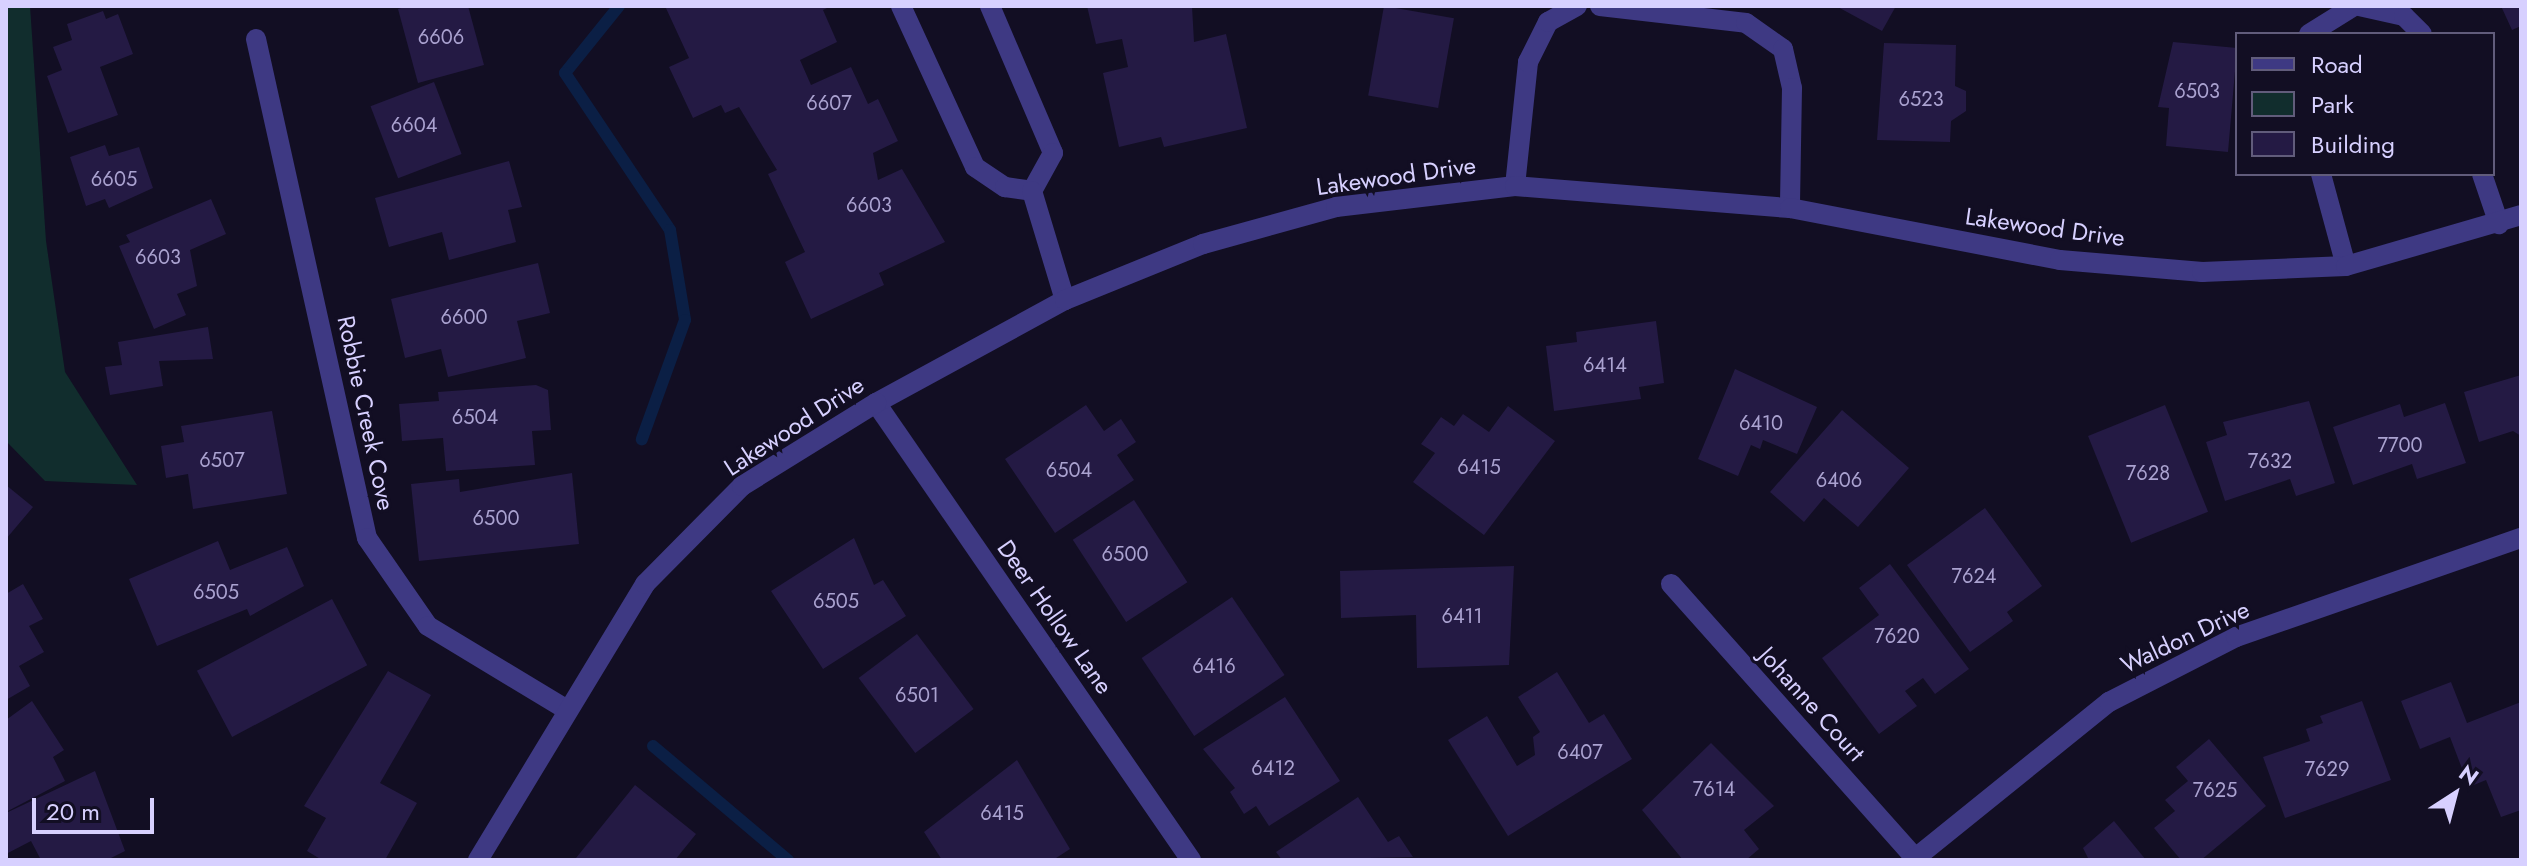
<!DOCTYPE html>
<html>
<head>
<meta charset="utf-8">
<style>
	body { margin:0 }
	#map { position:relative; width:2527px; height:866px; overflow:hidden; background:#120e23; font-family:Jost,sans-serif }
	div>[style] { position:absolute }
	.green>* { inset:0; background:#112d2d }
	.stream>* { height:12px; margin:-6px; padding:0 6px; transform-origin:6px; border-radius:6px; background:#0b1f45 }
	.building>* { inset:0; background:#241a44; transform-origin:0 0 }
	.minor>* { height:20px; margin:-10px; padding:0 10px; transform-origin:10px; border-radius:10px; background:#3e3983 }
	.tertiary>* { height:20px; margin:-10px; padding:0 10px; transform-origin:10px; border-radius:10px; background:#3e3983 }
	span { translate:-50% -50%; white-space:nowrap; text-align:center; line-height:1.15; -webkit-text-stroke:6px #120e23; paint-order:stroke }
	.number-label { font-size:20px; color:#aaa2d0 }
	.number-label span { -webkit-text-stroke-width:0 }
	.street-label { font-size:24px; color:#d7d0ff }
	.frame { position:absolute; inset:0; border:8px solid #d7d0ff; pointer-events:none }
	.legend { position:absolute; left:2235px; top:32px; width:260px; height:144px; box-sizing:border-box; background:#120e23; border:2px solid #615c7b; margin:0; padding:10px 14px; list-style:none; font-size:24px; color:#d7d0ff }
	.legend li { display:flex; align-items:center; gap:16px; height:40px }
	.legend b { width:40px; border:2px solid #615c7b }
	.north { position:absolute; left:2415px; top:754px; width:80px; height:80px; -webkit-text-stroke:6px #120e23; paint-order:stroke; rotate:36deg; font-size:22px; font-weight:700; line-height:32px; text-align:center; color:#d7d0ff }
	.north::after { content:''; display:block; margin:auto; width:28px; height:36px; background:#d7d0ff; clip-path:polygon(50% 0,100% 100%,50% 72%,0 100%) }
	.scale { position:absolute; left:32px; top:798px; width:122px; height:36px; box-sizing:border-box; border:4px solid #d7d0ff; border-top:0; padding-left:10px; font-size:24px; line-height:28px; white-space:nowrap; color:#d7d0ff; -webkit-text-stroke:6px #120e23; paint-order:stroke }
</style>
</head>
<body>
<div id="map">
	<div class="green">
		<i style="clip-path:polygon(6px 6px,30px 6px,46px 241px,65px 372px,137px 485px,45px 481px,6px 441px)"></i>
	</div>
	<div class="stream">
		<i style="left:619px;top:6px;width:86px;rotate:128.9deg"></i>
		<i style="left:565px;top:73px;width:189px;rotate:56.2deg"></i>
		<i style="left:670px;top:230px;width:91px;rotate:80.5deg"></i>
		<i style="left:685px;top:320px;width:127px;rotate:109.9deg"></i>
		<i style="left:653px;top:746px;width:177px;rotate:40.2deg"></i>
	</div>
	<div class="building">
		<i style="clip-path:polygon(408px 6px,468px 6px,484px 65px,418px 83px,398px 9px)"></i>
		<i style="clip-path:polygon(665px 6px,831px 6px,823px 10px,837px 42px,800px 60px,811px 85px,851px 67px,868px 104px,878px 99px,898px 141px,873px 153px,878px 180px,902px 169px,945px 242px,879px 273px,884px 285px,811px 319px,785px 262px,805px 252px,768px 174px,777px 170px,739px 107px,725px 113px,721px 105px,693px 118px,669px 67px,689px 58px)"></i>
		<i style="clip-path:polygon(1087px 6px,1192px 6px,1194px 42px,1226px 34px,1247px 128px,1164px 147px,1161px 137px,1119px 147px,1103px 73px,1128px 67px,1122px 39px,1096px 44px)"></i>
		<i style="left:1384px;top:6px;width:71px;height:91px;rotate:10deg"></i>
		<i style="clip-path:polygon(1836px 6px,1896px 6px,1882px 31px)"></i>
		<i style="clip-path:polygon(2501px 6px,2521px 6px,2521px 26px,2512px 30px)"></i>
		<i style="clip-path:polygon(103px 11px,106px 19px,118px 14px,133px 54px,100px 67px,118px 115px,68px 133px,47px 76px,62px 70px,53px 47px,72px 40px,67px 24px)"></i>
		<i style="clip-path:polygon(2173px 42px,2237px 48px,2228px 152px,2166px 146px,2169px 108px,2158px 107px)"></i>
		<i style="clip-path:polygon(1884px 43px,1956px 45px,1955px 86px,1966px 91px,1966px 111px,1951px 121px,1950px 142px,1877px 140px)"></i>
		<i style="left:434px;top:82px;width:77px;height:68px;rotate:69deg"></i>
		<i style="clip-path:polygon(105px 145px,109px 156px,139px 147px,153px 188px,109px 208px,105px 199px,86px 206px,70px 157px)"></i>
		<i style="clip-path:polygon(509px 161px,522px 207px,508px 210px,516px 242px,449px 260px,442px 232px,389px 247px,375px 198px)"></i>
		<i style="clip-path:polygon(211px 199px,226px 234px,190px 250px,197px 286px,177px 294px,186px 315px,154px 329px,119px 246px,130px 242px,126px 235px)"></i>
		<i style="clip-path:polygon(538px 263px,550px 313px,517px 321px,526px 358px,448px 377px,441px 349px,405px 358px,391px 299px)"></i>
		<i style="clip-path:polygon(1656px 321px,1664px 383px,1639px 387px,1641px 399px,1554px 411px,1546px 346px,1577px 342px,1576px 332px)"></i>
		<i style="clip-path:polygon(208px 327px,213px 359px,159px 361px,163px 386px,110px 395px,105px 367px,122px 365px,118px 342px)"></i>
		<i style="clip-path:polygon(1735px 369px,1817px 407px,1797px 454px,1763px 440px,1760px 449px,1751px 445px,1738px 476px,1698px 459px)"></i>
		<i style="clip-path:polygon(2521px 375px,2521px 436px,2513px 431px,2479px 442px,2464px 392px)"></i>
		<i style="clip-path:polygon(536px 385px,548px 390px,551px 430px,532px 431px,535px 465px,446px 471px,443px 438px,402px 441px,399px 404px,439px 401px,438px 392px)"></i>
		<i style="clip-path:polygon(2309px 401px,2335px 483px,2296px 496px,2290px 479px,2225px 501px,2206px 442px,2227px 435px,2223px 422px)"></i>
		<i style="clip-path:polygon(2445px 403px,2466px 463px,2417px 479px,2412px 464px,2353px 485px,2333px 427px,2400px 404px,2404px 417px)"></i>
		<i style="clip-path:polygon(1086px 405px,1104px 431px,1121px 419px,1136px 442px,1117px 455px,1134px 480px,1055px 533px,1005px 459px)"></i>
		<i style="left:2165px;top:405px;width:115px;height:83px;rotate:68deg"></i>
		<i style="clip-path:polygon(1508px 406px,1555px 441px,1484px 535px,1413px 482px,1435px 453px,1421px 444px,1441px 417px,1454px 426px,1463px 414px,1489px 432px)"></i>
		<i style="clip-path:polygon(1842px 410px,1909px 468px,1858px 527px,1824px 498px,1804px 522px,1770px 492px)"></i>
		<i style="clip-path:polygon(272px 411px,287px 494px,193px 509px,188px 474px,166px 478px,161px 446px,184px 442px,181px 426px)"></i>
		<i style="clip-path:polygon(572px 473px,579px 544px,419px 561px,411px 484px,459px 479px,460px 492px)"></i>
		<i style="clip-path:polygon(6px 485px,33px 507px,6px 539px)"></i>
		<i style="left:1134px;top:500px;width:98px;height:73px;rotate:57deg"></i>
		<i style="clip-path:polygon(1985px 508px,2042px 586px,2007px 612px,2013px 621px,1970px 652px,1907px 565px)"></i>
		<i style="clip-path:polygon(854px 538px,874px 585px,883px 580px,906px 616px,823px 669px,771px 591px)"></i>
		<i style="clip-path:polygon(218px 541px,230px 570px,287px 547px,304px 586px,250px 616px,247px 609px,157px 646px,129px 579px)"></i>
		<i style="clip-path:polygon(1890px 564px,1969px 669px,1935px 694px,1923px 678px,1905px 691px,1917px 706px,1879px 734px,1822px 658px,1879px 615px,1859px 588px)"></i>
		<i style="clip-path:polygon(1514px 566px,1509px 665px,1417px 668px,1416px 615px,1341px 618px,1340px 571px)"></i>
		<i style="clip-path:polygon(23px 584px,43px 619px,29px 626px,44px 652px,19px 666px,30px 686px,6px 700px,6px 594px)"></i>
		<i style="left:1232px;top:597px;width:94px;height:109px;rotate:56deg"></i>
		<i style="left:332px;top:599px;width:75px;height:153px;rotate:62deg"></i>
		<i style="left:917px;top:634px;width:94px;height:73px;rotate:53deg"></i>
		<i style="clip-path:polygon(388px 671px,431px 695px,380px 783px,417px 803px,385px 860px,322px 860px,307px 851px,326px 818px,304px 806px)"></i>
		<i style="clip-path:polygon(1557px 672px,1589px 723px,1604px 714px,1632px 759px,1508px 836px,1448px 740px,1487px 716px,1517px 766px,1535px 755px,1533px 737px,1540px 732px,1518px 697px)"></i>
		<i style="clip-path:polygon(2451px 682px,2467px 723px,2521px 702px,2521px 810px,2501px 817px,2486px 780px,2469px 787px,2450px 737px,2420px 749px,2401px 701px)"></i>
		<i style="clip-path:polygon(1285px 697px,1340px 781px,1269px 826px,1256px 806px,1244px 814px,1230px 792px,1235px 788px,1203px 749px)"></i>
		<i style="clip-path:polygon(32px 701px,64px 750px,53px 757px,65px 781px,6px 812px,6px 720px)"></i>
		<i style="clip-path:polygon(2362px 701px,2391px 780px,2285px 818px,2263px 757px,2310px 741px,2306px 729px,2323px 723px,2320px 716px)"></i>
		<i style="clip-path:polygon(2209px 739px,2266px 806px,2201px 860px,2181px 860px,2154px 828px,2175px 811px,2165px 800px,2188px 781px,2176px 767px)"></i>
		<i style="clip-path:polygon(1711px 743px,1774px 806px,1744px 830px,1759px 849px,1746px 860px,1683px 860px,1642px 810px)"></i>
		<i style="clip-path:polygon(1017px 760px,1070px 849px,1053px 860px,942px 860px,924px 832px)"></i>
		<i style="clip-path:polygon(95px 771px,125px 851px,107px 860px,41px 860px,31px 841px,6px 854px,6px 813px)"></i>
		<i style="clip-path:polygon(635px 785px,696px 834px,675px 860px,576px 858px)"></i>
		<i style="clip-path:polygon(1358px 797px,1388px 842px,1399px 836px,1413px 857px,1282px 860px,1276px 852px)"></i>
		<i style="clip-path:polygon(2114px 821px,2146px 860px,2089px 860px,2083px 848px)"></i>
	</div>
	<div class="minor">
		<i style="left:901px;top:6px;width:177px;rotate:65.3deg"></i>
		<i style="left:975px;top:167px;width:36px;rotate:34deg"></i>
		<i style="left:1005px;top:187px;width:27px;rotate:8deg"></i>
		<i style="left:990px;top:6px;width:160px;rotate:66.8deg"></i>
		<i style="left:1053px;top:153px;width:43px;rotate:118.9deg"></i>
		<i style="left:1032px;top:191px;width:114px;rotate:73.2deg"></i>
		<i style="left:1600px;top:6px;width:147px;rotate:6.6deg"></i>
		<i style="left:1746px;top:23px;width:45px;rotate:35.1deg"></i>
		<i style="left:1783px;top:49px;width:40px;rotate:77deg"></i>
		<i style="left:1792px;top:88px;width:120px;rotate:91deg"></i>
		<i style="left:2359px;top:6px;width:46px;rotate:12.5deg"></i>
		<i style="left:2404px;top:16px;width:25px;rotate:45deg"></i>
		<i style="left:2309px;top:34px;width:53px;rotate:-31.9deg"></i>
		<i style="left:256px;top:39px;width:511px;rotate:77.46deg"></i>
		<i style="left:367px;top:538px;width:107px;rotate:55.3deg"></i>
		<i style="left:428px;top:626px;width:159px;rotate:31.1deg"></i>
		<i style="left:2321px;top:174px;width:95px;rotate:74.8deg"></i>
		<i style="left:2482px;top:174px;width:53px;rotate:71.2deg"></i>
		<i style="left:1515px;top:186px;width:125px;rotate:-84deg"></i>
		<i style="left:1528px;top:62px;width:45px;rotate:-63.4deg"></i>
		<i style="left:1548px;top:22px;width:33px;rotate:-29deg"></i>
		<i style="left:1671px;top:584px;width:367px;rotate:48.3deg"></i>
		<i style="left:1191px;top:860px;width:555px;rotate:-124.58deg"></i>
		<i style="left:876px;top:403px;width:215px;rotate:-28.6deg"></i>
		<i style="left:1065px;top:300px;width:149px;rotate:-22.1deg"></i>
		<i style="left:1203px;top:244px;width:138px;rotate:-15.5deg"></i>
		<i style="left:1336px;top:207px;width:180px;rotate:-6.7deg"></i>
		<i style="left:1515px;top:186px;width:276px;rotate:4.6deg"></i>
		<i style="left:1790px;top:208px;width:275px;rotate:10.9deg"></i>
		<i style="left:2060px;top:260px;width:143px;rotate:4.8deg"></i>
		<i style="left:2202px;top:272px;width:144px;rotate:-2.4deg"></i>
		<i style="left:2346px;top:266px;width:182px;rotate:-16.2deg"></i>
		<i style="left:1913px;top:860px;width:252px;rotate:-38.9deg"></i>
		<i style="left:2109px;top:702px;width:143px;rotate:-27.1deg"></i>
		<i style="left:2236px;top:637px;width:302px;rotate:-19.2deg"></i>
	</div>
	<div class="tertiary">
		<i style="left:478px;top:860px;width:323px;rotate:-58.8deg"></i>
		<i style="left:645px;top:584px;width:138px;rotate:-45.3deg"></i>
		<i style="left:742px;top:486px;width:158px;rotate:-31.8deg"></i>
	</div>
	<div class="number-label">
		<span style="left:441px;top:37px">6606</span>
		<span style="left:2197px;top:91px">6503</span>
		<span style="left:1921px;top:99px">6523</span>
		<span style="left:829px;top:103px">6607</span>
		<span style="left:414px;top:125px">6604</span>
		<span style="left:114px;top:179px">6605</span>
		<span style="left:869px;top:205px">6603</span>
		<span style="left:158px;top:257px">6603</span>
		<span style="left:464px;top:317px">6600</span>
		<span style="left:1605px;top:365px">6414</span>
		<span style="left:475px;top:417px">6504</span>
		<span style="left:1761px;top:423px">6410</span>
		<span style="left:2400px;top:445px">7700</span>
		<span style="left:222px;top:460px">6507</span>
		<span style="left:2270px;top:461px">7632</span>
		<span style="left:1479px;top:467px">6415</span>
		<span style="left:1069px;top:470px">6504</span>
		<span style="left:2148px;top:473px">7628</span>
		<span style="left:1839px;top:480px">6406</span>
		<span style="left:496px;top:518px">6500</span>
		<span style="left:1125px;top:554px">6500</span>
		<span style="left:1974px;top:576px">7624</span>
		<span style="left:216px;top:592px">6505</span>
		<span style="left:836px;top:601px">6505</span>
		<span style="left:1462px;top:616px">6411</span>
		<span style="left:1897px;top:636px">7620</span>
		<span style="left:1214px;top:666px">6416</span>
		<span style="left:917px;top:695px">6501</span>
		<span style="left:1580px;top:752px">6407</span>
		<span style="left:1273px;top:768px">6412</span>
		<span style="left:2327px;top:769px">7629</span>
		<span style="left:1714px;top:789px">7614</span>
		<span style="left:2215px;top:790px">7625</span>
		<span style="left:1002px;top:813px">6415</span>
	</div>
	<div class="street-label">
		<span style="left:1396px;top:176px;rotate:-8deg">Lakewood Drive</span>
		<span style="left:2045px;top:227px;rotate:8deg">Lakewood Drive</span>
		<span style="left:366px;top:413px;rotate:78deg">Robbie Creek Cove</span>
		<span style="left:794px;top:426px;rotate:-33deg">Lakewood Drive</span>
		<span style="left:1055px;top:617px;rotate:55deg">Deer Hollow Lane</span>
		<span style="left:2185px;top:637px;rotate:-25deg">Waldon Drive</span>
		<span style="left:1812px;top:704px;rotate:48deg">Johanne Court</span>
	</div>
	<div class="frame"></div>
	<ul class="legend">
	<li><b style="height:10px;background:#3e3983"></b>Road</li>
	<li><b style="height:22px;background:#112d2d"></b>Park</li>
	<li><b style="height:22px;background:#241a44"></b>Building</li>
	</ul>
	<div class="north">N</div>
	<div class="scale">20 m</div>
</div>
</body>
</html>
